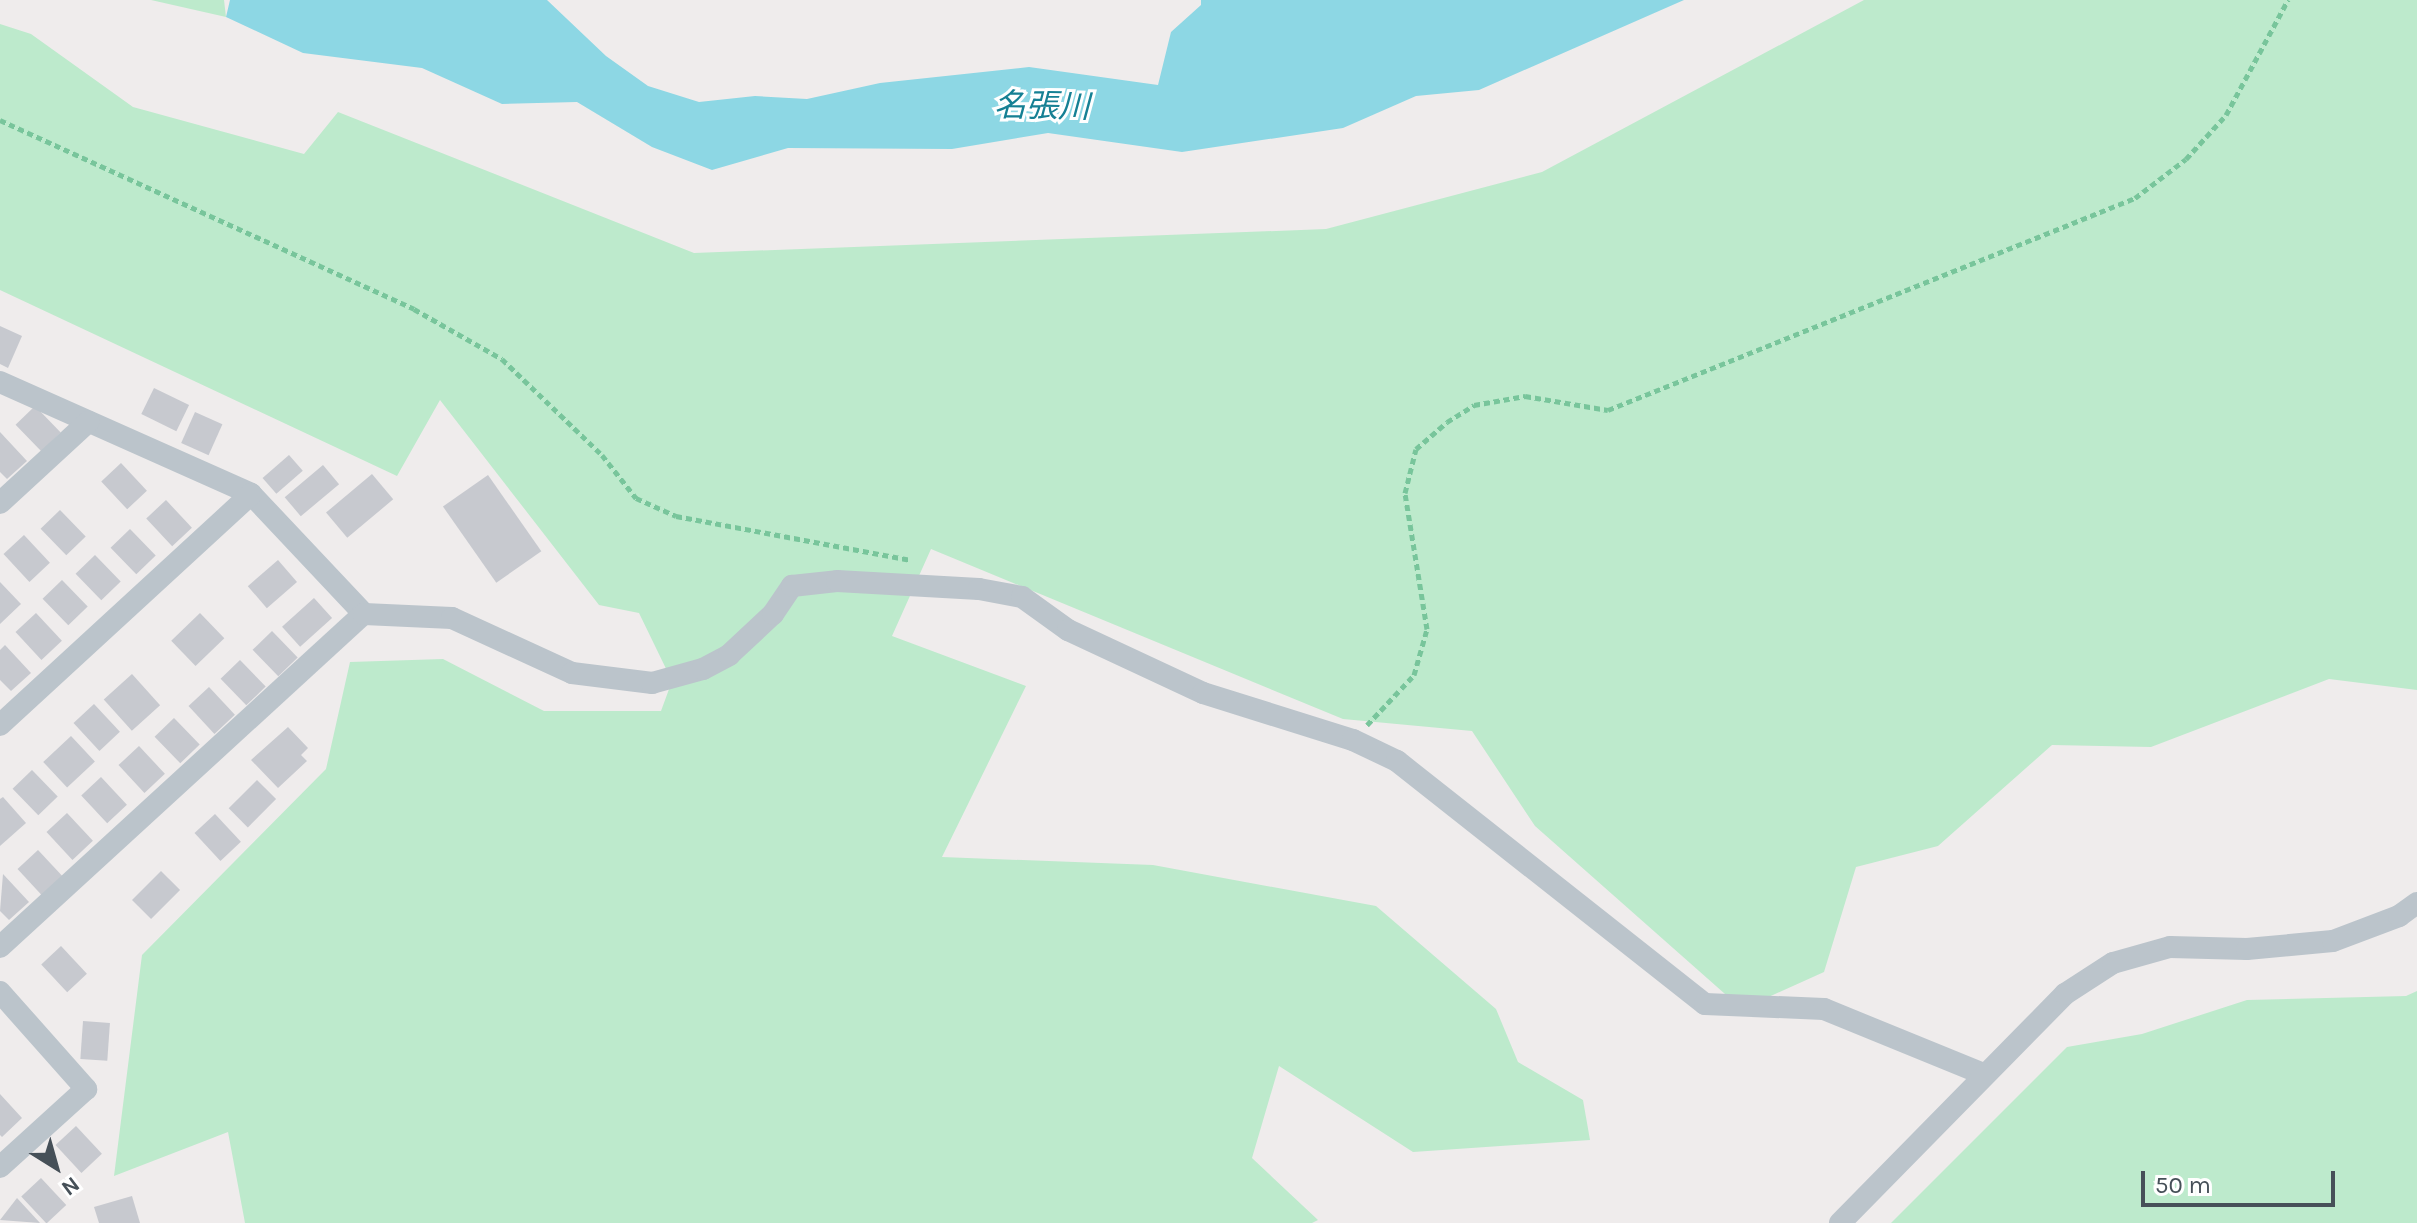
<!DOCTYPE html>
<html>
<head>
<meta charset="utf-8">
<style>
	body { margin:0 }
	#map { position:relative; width:2417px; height:1223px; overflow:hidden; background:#efecec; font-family:Karla,"Noto Sans JP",sans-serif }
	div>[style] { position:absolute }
	.green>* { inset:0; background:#bdeacc }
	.water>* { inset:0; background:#8dd7e4 }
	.building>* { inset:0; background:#c7c9cf; transform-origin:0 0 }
	.path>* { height:5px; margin-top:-2.5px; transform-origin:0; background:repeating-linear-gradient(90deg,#78c59b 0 6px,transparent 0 10px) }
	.street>* { height:22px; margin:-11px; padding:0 11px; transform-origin:11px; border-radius:11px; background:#bbc4cb }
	span { translate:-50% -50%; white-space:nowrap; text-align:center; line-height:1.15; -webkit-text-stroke:6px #fff; paint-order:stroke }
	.water-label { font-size:32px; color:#168094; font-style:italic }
	.north { position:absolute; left:16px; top:1127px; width:80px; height:80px; -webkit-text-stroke:6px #fff; paint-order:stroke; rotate:143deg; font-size:22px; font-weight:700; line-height:32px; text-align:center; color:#465058 }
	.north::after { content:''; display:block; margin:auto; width:28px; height:36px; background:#465058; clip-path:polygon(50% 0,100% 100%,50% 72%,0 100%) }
	.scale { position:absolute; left:2141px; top:1171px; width:194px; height:36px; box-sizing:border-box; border:4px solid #465058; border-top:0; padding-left:10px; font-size:24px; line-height:28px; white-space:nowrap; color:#465058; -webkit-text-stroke:6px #fff; paint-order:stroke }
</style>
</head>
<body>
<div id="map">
	<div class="green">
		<i style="clip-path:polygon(151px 0,224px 0,226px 17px)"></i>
		<i style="clip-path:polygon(1864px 0,2417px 0,2417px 690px,2329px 679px,2151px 747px,2052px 745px,1938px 846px,1856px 867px,1824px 972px,1742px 1009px,1535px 826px,1472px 731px,1343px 719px,931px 549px,892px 636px,1026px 686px,942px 857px,1153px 865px,1376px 906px,1496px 1009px,1518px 1062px,1583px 1100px,1590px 1140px,1413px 1152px,1279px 1066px,1252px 1158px,1318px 1220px,1312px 1223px,245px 1223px,228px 1132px,114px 1176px,142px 955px,326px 769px,350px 662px,443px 659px,544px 711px,661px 711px,672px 681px,639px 613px,599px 605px,440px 400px,397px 476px,0 290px,0 24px,31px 34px,133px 107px,304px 154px,338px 112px,694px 253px,1326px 229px,1542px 172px)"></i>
		<i style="clip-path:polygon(2417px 991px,2417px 1223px,1891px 1223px,2067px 1047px,2142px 1034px,2247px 1000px,2406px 996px)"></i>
	</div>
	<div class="water">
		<i style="clip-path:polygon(230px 0,547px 0,606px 56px,648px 86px,699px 102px,755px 96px,807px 99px,880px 83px,1029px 67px,1158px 85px,1171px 32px,1201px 5px,1201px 0,1684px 0,1479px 90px,1416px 96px,1343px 128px,1182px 152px,1048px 133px,952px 149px,788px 148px,712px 170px,652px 147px,577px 102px,502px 104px,422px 68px,303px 53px,226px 17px)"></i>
	</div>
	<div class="building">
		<i style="clip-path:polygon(0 326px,22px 336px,8px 368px,0 364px)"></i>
		<i style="left:154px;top:388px;width:39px;height:29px;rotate:26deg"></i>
		<i style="left:35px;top:406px;width:37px;height:27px;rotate:46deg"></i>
		<i style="left:195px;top:412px;width:30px;height:34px;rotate:24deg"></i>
		<i style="clip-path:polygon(0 432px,27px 461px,7px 479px,0 472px)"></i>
		<i style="left:289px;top:455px;width:21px;height:35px;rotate:49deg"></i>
		<i style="left:121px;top:463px;width:38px;height:27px;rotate:47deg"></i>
		<i style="left:323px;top:465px;width:25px;height:50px;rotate:50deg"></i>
		<i style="left:372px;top:474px;width:33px;height:60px;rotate:50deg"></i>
		<i style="left:488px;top:475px;width:93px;height:55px;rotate:55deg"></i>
		<i style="left:166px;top:500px;width:38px;height:27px;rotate:47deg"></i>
		<i style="left:60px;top:510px;width:37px;height:27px;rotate:46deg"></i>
		<i style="left:130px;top:529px;width:37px;height:27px;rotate:46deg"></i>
		<i style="left:24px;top:535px;width:38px;height:28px;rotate:47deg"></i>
		<i style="left:95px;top:555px;width:37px;height:27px;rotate:46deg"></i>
		<i style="left:278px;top:560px;width:29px;height:40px;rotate:49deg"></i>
		<i style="left:62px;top:580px;width:37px;height:27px;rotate:46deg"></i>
		<i style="clip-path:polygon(0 582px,21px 604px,0 624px)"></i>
		<i style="left:314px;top:598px;width:27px;height:43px;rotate:48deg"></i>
		<i style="left:36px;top:613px;width:38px;height:28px;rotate:47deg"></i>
		<i style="left:200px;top:613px;width:35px;height:40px;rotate:46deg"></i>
		<i style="left:272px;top:631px;width:37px;height:27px;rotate:46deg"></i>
		<i style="clip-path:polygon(5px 645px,31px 673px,11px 691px,0 680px,0 650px)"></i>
		<i style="left:240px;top:660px;width:37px;height:27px;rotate:46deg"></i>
		<i style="left:132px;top:674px;width:42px;height:38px;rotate:48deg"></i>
		<i style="left:209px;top:687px;width:38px;height:28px;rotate:47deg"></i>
		<i style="left:94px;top:704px;width:38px;height:28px;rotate:47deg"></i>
		<i style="left:174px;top:718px;width:37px;height:27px;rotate:46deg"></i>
		<i style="clip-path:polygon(288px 727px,308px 748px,301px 755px,307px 761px,278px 788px,251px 760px)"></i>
		<i style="left:71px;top:736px;width:35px;height:38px;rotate:47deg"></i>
		<i style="left:139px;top:746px;width:38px;height:28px;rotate:47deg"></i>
		<i style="left:32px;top:770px;width:37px;height:27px;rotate:46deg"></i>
		<i style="left:101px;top:777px;width:38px;height:27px;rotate:47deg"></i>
		<i style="left:257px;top:780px;width:27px;height:40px;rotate:45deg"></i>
		<i style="clip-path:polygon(3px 797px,26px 823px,0 846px,0 799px)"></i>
		<i style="left:67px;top:813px;width:38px;height:28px;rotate:47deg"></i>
		<i style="left:215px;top:814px;width:38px;height:28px;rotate:47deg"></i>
		<i style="left:38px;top:850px;width:38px;height:28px;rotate:47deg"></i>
		<i style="left:161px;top:871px;width:27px;height:41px;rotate:45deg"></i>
		<i style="clip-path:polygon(3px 874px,29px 902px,9px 920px,0 911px)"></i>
		<i style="left:61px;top:946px;width:38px;height:27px;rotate:47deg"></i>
		<i style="left:83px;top:1021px;width:27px;height:38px;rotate:4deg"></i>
		<i style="clip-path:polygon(0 1094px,22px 1118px,2px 1137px,0 1135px)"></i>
		<i style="left:76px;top:1126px;width:38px;height:28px;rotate:47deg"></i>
		<i style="left:41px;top:1178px;width:37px;height:27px;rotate:47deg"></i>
		<i style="clip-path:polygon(132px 1196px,140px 1223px,99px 1223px,94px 1207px)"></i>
		<i style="clip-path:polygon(17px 1198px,40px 1223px,0 1220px)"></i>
	</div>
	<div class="path">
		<i style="left:0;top:120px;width:455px;rotate:24.5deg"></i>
		<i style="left:414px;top:309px;width:101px;rotate:29.6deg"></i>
		<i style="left:502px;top:359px;width:139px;rotate:43.8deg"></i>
		<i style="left:602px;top:455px;width:55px;rotate:51.7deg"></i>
		<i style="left:636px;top:498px;width:44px;rotate:24.2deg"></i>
		<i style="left:676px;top:516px;width:239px;rotate:10.6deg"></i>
		<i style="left:1367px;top:725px;width:69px;rotate:-46.8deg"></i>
		<i style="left:1414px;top:675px;width:48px;rotate:-74.2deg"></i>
		<i style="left:1427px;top:629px;width:138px;rotate:-99.2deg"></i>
		<i style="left:1405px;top:493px;width:45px;rotate:-76deg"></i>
		<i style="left:1416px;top:449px;width:41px;rotate:-41.1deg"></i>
		<i style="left:1447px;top:422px;width:32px;rotate:-32deg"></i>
		<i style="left:1474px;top:405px;width:52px;rotate:-10deg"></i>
		<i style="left:1525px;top:396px;width:84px;rotate:9.6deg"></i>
		<i style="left:1608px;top:410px;width:568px;rotate:-21.91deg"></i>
		<i style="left:2135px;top:198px;width:64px;rotate:-37.4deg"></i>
		<i style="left:2186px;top:159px;width:59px;rotate:-47.7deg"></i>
		<i style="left:2226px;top:115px;width:131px;rotate:-61.7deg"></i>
	</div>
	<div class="street">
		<i style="left:0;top:382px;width:275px;rotate:24deg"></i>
		<i style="left:251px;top:494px;width:165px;rotate:46.7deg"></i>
		<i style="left:0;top:503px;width:120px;rotate:-42.6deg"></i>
		<i style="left:0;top:725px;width:341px;rotate:-42.6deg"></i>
		<i style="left:0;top:947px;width:493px;rotate:-42.5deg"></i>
		<i style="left:364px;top:614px;width:88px;rotate:2.6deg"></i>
		<i style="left:452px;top:618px;width:132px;rotate:24.6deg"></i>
		<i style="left:572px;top:673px;width:81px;rotate:7.1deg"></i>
		<i style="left:652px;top:683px;width:53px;rotate:-15.4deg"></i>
		<i style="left:703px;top:669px;width:30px;rotate:-28deg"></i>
		<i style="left:729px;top:655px;width:60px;rotate:-43deg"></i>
		<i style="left:773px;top:614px;width:34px;rotate:-56deg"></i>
		<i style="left:792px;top:586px;width:45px;rotate:-6.3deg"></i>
		<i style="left:837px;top:581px;width:142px;rotate:3.2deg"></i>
		<i style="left:979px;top:589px;width:44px;rotate:10.5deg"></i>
		<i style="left:1022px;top:597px;width:57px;rotate:35.7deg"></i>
		<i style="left:1068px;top:630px;width:149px;rotate:25deg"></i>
		<i style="left:1203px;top:693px;width:157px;rotate:17.4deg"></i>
		<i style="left:1353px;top:740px;width:49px;rotate:25.5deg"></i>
		<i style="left:1397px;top:761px;width:392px;rotate:38.3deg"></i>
		<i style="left:1705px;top:1004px;width:119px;rotate:2.4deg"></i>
		<i style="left:1824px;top:1009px;width:172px;rotate:22.2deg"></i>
		<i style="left:0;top:992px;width:130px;rotate:48.4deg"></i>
		<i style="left:86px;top:1089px;width:116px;rotate:137.8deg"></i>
		<i style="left:1840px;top:1223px;width:321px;rotate:-45.5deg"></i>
		<i style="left:2065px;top:994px;width:57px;rotate:-32.9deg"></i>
		<i style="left:2113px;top:963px;width:59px;rotate:-15.7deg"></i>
		<i style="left:2170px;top:947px;width:77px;rotate:1.5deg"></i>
		<i style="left:2247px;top:949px;width:86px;rotate:-5.3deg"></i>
		<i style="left:2333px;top:941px;width:71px;rotate:-20.7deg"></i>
		<i style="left:2399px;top:916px;width:22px;rotate:-36deg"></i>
	</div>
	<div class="water-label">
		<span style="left:1042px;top:107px;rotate:1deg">名張川</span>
	</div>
	<div class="north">N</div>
	<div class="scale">50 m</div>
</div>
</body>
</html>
